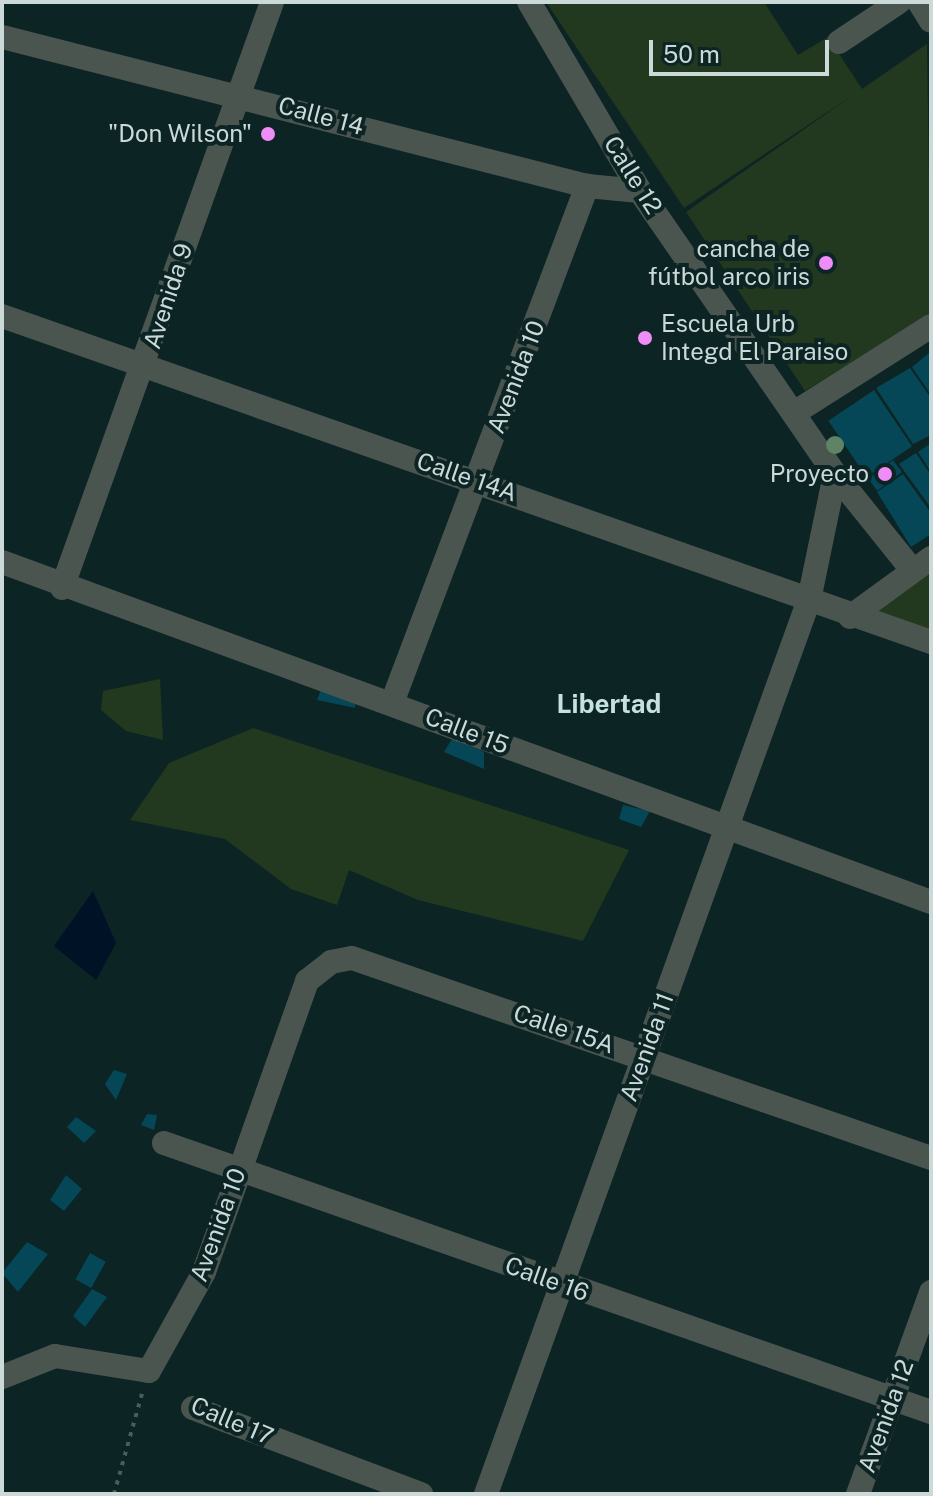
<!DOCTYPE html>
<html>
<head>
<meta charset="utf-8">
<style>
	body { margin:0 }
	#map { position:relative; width:933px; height:1496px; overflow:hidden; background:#0c2424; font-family:"Public Sans",sans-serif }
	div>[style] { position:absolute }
	.green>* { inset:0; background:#22391f }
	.water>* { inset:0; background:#001226 }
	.building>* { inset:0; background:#054757; transform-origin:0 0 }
	.path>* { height:4px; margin-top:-2px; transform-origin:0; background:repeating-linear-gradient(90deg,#495d5d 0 4px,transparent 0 10px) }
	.minor>* { height:24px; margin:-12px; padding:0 12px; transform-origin:12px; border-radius:12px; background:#4b5550 }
	.trees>* { width:18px; height:18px; margin:-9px; border-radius:50%; background:#5e8465 }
	.dots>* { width:22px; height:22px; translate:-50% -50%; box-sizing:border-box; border:4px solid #0c2424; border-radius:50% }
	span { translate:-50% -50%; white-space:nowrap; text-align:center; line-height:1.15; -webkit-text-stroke:8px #0c2424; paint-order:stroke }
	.street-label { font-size:24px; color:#cbd9d9 }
	.poi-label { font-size:24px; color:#cbd9d9 }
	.right { translate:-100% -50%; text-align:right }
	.left { translate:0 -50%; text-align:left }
	.neighbourhood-label { font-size:26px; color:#c5e2e1; font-weight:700 }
	.frame { position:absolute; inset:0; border:4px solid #cbd9d9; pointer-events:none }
	.scale { position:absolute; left:649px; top:40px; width:180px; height:36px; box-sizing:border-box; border:4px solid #cbd9d9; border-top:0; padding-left:10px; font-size:24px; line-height:28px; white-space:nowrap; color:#cbd9d9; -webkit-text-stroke:6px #0c2424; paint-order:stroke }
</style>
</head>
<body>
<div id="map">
	<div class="green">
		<i style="clip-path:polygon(546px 2px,764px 2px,798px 55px,828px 37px,862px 89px,927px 44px,931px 314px,805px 391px,686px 212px,853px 95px,684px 208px)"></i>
		<i style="clip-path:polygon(931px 570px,931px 633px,871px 615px)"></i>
		<i style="clip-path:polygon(160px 679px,163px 740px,126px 731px,101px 710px,103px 691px)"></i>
		<i style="clip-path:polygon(253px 728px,629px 850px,583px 941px,418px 900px,349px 870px,337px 905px,291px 889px,225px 839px,130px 820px,169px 763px)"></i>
	</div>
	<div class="water">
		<i style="clip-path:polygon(93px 891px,116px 943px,96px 980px,54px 946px)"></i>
	</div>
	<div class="building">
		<i style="clip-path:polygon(929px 353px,931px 356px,931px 395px,912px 367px)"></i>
		<i style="clip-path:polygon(910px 368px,931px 398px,931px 435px,913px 444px,876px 388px)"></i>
		<i style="left:874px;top:390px;width:68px;height:55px;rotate:56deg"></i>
		<i style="clip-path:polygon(931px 443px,931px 472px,918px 452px)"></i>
		<i style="clip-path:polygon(916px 453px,931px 475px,931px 508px,899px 464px)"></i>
		<i style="left:893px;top:460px;width:15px;height:31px;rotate:53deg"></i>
		<i style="clip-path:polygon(903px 474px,931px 513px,931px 534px,911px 547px,877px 492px)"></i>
		<i style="clip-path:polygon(322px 687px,356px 697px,355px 708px,317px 700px)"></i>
		<i style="clip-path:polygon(452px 739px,484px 752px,484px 769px,444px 752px)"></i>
		<i style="clip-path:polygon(623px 805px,650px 811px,641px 827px,619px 819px)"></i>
		<i style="clip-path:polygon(114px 1070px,127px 1074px,116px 1100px,105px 1084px)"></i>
		<i style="clip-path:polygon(147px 1114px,157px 1115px,154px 1130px,141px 1125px)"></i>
		<i style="clip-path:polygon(76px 1117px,96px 1131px,84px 1143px,67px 1127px)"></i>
		<i style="clip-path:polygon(66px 1175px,82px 1189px,64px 1211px,50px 1200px)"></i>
		<i style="clip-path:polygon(27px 1242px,48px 1254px,18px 1292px,2px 1273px)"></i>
		<i style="left:90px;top:1253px;width:18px;height:30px;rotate:29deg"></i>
		<i style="clip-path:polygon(92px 1289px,107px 1297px,85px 1327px,73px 1316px)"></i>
	</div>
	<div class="path">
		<i style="left:114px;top:1494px;width:104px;rotate:-74.4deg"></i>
	</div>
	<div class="minor">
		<i style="left:919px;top:2px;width:22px;rotate:58deg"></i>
		<i style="left:2px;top:37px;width:604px;rotate:14.29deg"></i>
		<i style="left:587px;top:186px;width:53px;rotate:5.4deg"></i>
		<i style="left:839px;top:42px;width:72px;rotate:-33.7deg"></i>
		<i style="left:2px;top:316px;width:985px;rotate:19.34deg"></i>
		<i style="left:794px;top:413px;width:162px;rotate:-32.4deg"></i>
		<i style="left:835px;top:474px;width:124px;rotate:51.2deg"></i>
		<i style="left:2px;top:562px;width:989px;rotate:20.1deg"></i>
		<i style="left:62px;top:588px;width:622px;rotate:-70.28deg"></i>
		<i style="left:850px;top:617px;width:100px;rotate:-36.1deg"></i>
		<i style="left:392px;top:703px;width:553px;rotate:-69.33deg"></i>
		<i style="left:164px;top:1143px;width:813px;rotate:19.33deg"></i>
		<i style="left:2px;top:1377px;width:57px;rotate:-21.6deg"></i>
		<i style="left:55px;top:1356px;width:95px;rotate:9.1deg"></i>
		<i style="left:149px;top:1371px;width:113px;rotate:-60.9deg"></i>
		<i style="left:204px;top:1272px;width:309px;rotate:-70.5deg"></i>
		<i style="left:307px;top:981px;width:31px;rotate:-38deg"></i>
		<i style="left:331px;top:962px;width:21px;rotate:-11deg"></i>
		<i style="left:352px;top:958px;width:613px;rotate:19.06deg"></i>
		<i style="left:193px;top:1408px;width:244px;rotate:20.7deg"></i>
		<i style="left:486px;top:1494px;width:951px;rotate:-70.14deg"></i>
		<i style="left:809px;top:600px;width:129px;rotate:-78.3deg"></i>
		<i style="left:835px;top:474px;width:344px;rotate:-124.6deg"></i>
		<i style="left:640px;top:191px;width:219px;rotate:-120.4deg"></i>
		<i style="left:858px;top:1494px;width:215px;rotate:-70.1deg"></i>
	</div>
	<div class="trees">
		<i style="left:835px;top:445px"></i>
	</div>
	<div class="dots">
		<i style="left:268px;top:134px;background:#ee8cf8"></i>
		<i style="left:826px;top:263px;background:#ee8cf8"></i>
		<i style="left:645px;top:338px;background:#ee8cf8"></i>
		<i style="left:885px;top:474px;background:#ee8cf8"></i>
	</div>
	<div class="street-label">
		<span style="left:321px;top:116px;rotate:15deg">Calle 14</span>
		<span style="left:633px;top:175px;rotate:58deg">Calle 12</span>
		<span style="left:168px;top:296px;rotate:-72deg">Avenida 9</span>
		<span style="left:516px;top:377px;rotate:-69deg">Avenida 10</span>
		<span style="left:467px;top:477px;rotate:19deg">Calle 14A</span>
		<span style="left:467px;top:731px;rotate:21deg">Calle 15</span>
		<span style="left:564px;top:1029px;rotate:19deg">Calle 15A</span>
		<span style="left:647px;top:1047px;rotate:-70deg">Avenida 11</span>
		<span style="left:218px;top:1225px;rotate:-70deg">Avenida 10</span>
		<span style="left:547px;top:1279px;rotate:20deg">Calle 16</span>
		<span style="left:886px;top:1416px;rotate:-70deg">Avenida 12</span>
		<span style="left:232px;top:1421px;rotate:23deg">Calle 17</span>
	</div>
	<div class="poi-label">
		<span class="right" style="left:252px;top:134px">"Don Wilson"</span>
		<span class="right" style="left:810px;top:263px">cancha de<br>fútbol arco iris</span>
		<span class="left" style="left:661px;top:338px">Escuela Urb<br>Integd El Paraiso</span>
		<span class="right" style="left:869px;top:474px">Proyecto</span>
	</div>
	<div class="neighbourhood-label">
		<span style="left:609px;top:704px">Libertad</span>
	</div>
	<div class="frame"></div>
	<div class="scale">50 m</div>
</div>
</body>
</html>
